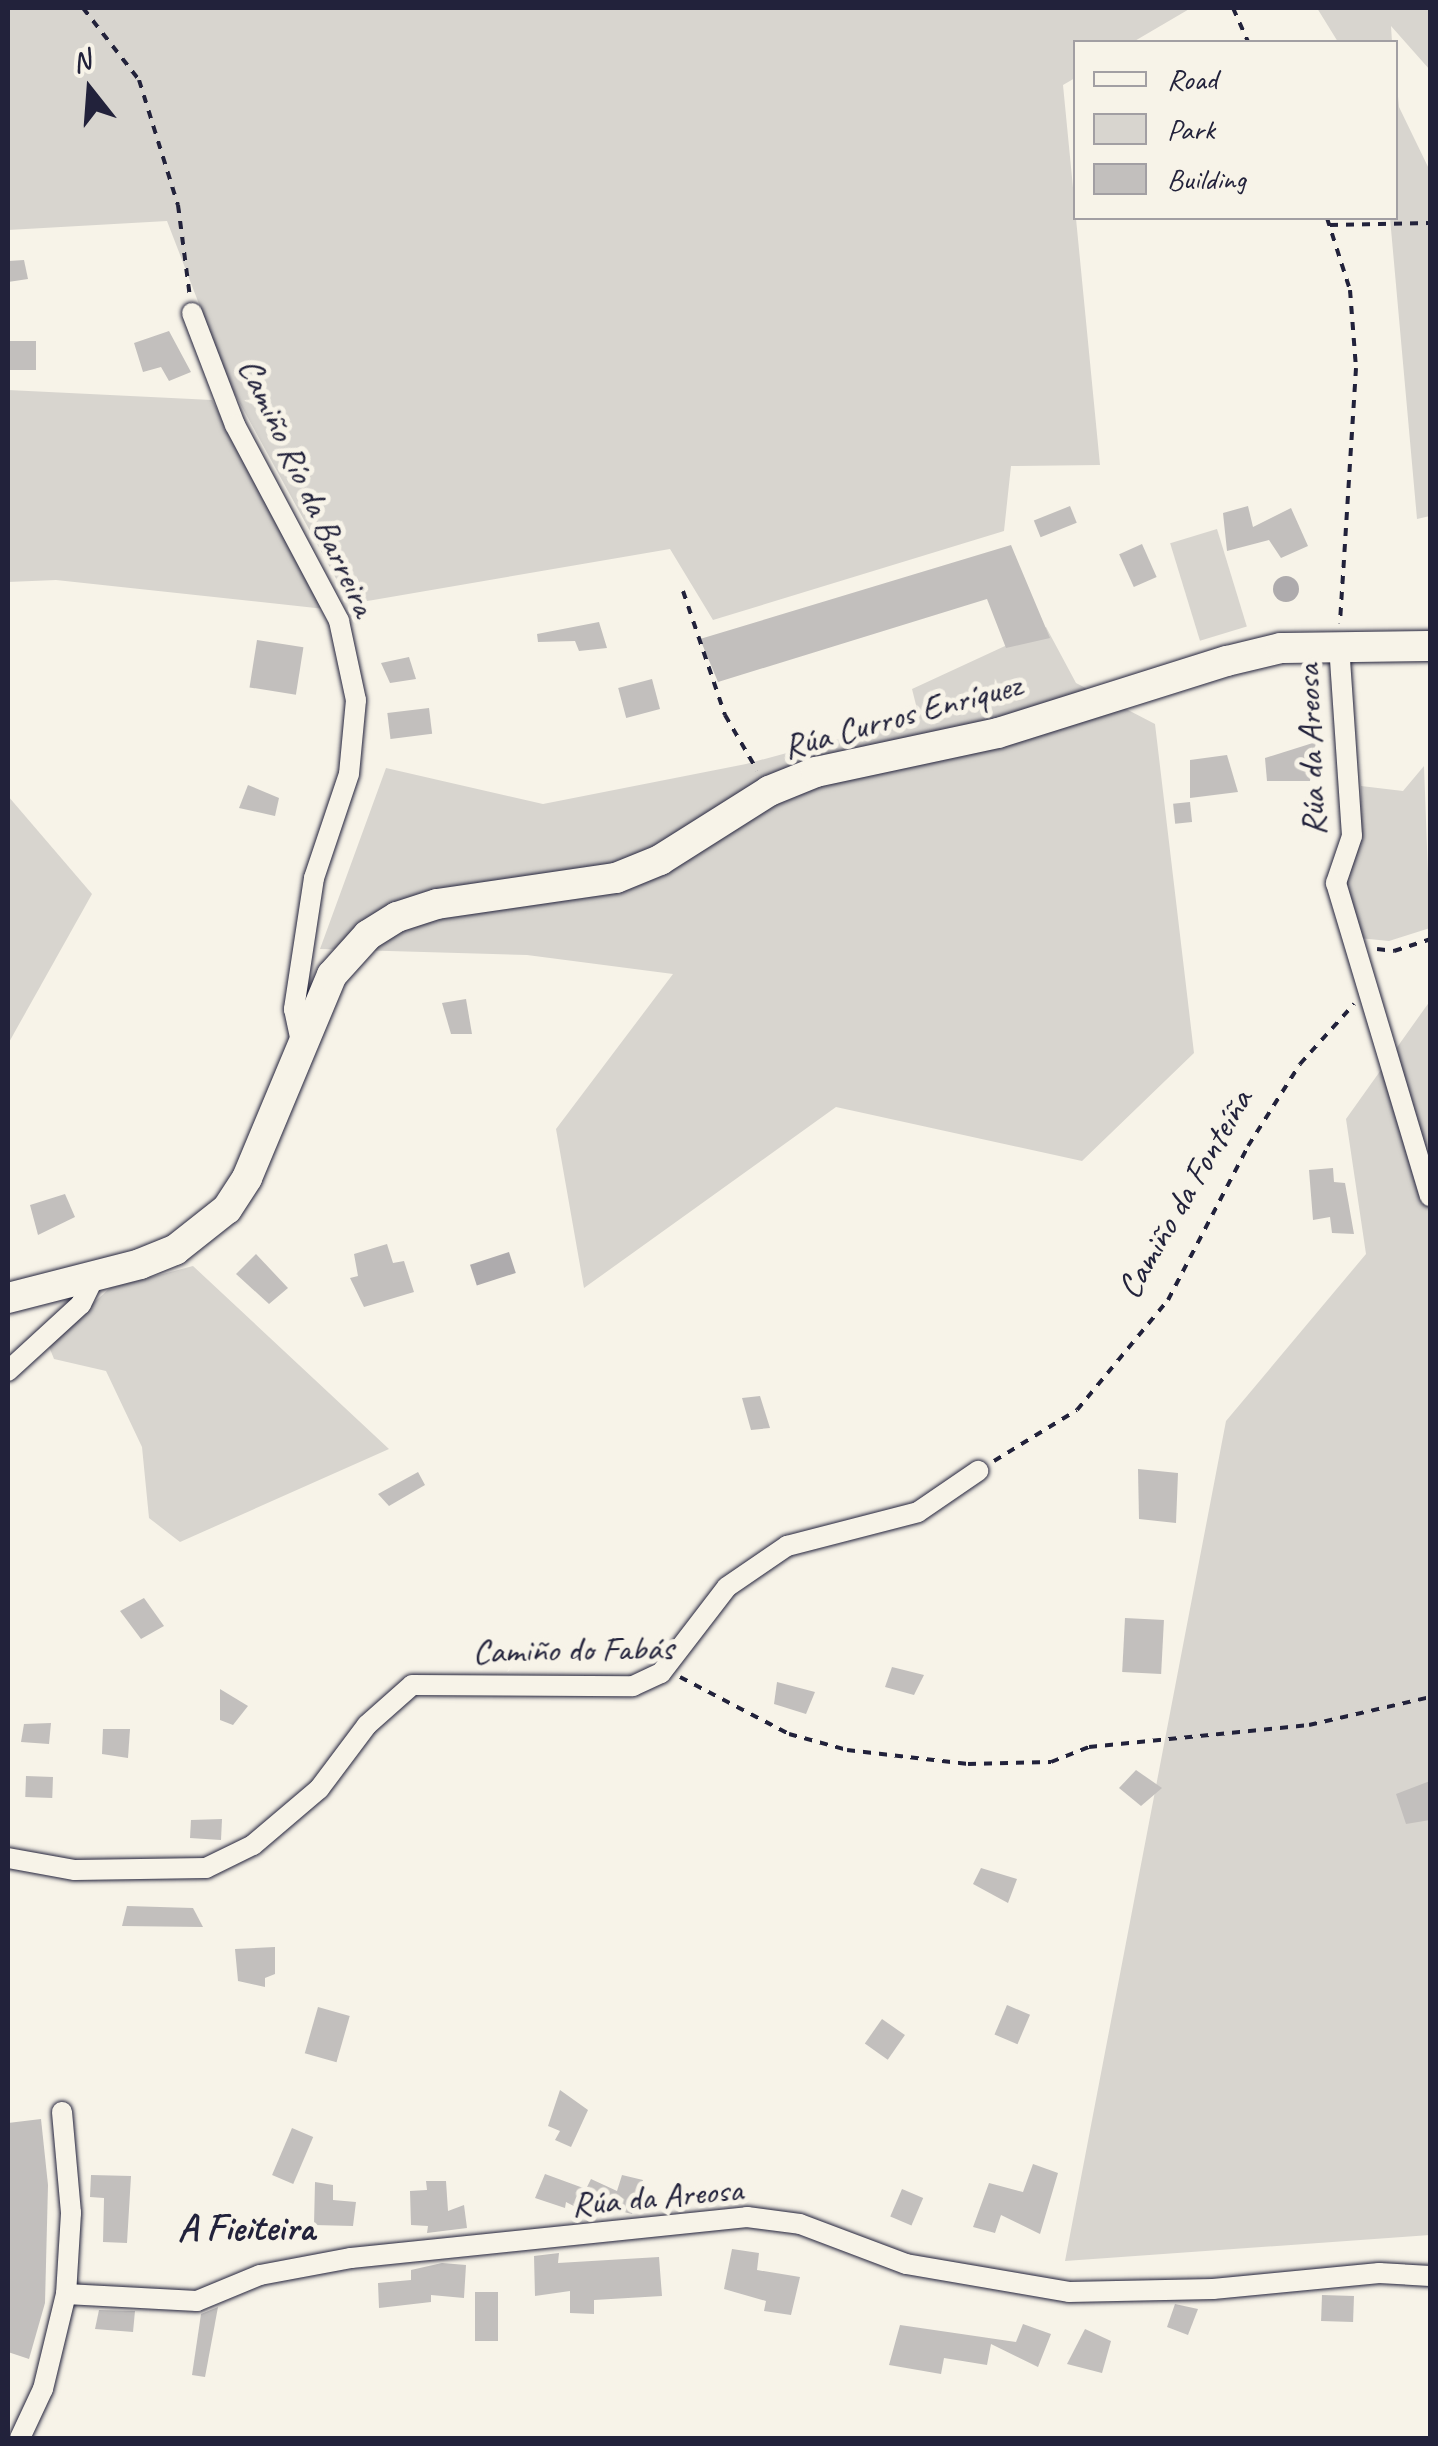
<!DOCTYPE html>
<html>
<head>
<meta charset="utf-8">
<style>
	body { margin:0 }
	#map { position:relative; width:1438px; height:2446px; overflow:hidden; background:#f7f3e8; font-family:Caveat,sans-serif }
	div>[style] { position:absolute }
	.green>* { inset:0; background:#d8d5cf; transform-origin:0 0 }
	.water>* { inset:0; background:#aeabad; transform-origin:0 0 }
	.round { border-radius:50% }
	.building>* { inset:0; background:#c2bfbd; transform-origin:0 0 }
	.path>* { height:4px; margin-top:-2px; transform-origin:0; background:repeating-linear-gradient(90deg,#22223b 0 8px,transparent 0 16px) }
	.roads { filter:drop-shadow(0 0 2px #22223b) drop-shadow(0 0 2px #22223b) }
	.street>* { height:20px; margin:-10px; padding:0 10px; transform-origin:10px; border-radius:10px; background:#f7f3e8 }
	.secondary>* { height:30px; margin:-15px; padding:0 15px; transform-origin:15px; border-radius:15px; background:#f7f3e8 }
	span { translate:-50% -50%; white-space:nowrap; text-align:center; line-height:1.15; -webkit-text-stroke:10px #f7f3e8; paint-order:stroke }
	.street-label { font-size:35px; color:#22223b }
	.neighbourhood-label { font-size:38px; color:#22223b; font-weight:700 }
	.frame { position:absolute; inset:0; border:10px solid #22223b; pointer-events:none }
	.legend { position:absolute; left:1073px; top:40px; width:325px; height:180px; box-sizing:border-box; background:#f7f3e8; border:2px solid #a29fa3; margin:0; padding:12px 18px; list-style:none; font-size:30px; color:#22223b }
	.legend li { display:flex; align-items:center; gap:20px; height:50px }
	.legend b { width:50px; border:2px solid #a29fa3 }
	.north { position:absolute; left:40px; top:40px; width:100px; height:100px; -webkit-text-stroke:8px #f7f3e8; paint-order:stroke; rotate:343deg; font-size:28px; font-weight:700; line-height:40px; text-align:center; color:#22223b }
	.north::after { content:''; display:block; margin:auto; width:35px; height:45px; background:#22223b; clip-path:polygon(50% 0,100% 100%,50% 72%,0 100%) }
</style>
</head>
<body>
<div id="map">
	<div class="green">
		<i style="clip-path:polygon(8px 8px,1191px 8px,1133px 42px,1076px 42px,1075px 78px,1063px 85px,1100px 465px,1011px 466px,1004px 531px,713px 620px,670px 549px,350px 604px,231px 387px,167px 221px,8px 230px)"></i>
		<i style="clip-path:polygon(1317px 8px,1430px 8px,1430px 70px,1391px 26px,1392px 42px,1338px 42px)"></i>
		<i style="clip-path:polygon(1396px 75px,1399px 107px,1430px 171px,1430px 516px,1417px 519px,1390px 218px,1396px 218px)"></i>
		<i style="clip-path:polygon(8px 390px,212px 400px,325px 609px,56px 580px,8px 582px)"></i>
		<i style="left:1217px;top:529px;width:102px;height:49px;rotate:73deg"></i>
		<i style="clip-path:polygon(1046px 627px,1076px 683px,1155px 724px,1194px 1053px,1082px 1161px,836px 1107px,584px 1288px,556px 1129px,673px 974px,527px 955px,320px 949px,386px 768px,543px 804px,746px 764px,919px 717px,912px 689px)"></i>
		<i style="clip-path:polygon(1424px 766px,1430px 928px,1389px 941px,1359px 938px,1346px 885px,1360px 840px,1361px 786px,1403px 791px)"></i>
		<i style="clip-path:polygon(8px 796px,92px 894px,8px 1044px)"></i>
		<i style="clip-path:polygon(1430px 1001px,1430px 2235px,1065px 2261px,1226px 1421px,1366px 1254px,1346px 1119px)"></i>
		<i style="clip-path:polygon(193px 1266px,389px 1449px,180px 1542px,149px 1518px,142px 1447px,106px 1371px,54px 1359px,48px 1344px,110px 1288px)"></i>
	</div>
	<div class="water">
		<i class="round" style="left:1273px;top:576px;width:26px;height:26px"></i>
		<i style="left:509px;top:1252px;width:22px;height:41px;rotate:72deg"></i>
	</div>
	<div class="building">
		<i style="clip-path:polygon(24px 260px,28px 279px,8px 282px,8px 261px)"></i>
		<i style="clip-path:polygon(169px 331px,191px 372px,169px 381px,161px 367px,143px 372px,134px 343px)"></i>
		<i style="left:36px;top:341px;width:29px;height:28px;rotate:90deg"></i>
		<i style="left:1070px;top:506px;width:18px;height:39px;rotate:68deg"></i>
		<i style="clip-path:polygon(1248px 506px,1253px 527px,1291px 508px,1308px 546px,1281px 558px,1269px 540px,1227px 551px,1223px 513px)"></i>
		<i style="left:1142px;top:544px;width:36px;height:25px;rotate:66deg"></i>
		<i style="clip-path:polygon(1011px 545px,1050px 638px,1006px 648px,987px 599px,718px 682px,700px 639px)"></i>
		<i style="clip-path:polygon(599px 622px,607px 648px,579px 651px,575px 641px,538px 642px,537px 634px)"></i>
		<i style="left:257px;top:640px;width:47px;height:48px;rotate:9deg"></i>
		<i style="clip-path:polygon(409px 657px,416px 679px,390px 683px,381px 663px)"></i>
		<i style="left:652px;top:679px;width:31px;height:35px;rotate:75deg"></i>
		<i style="left:429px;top:708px;width:26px;height:42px;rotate:83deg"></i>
		<i style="clip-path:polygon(1316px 742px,1310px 781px,1267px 781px,1265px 758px)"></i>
		<i style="clip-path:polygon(1227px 755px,1238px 792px,1190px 798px,1190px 760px)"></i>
		<i style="clip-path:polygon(248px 785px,279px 798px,275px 816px,239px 808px)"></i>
		<i style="left:1190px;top:802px;width:20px;height:17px;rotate:84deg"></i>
		<i style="clip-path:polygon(466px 999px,472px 1034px,451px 1034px,442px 1003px)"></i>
		<i style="clip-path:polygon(1333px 1168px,1334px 1182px,1345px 1183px,1354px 1234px,1332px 1233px,1330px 1217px,1313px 1220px,1309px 1170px)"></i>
		<i style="clip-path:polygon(65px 1194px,75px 1217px,38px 1235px,30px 1205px)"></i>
		<i style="clip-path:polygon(387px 1244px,393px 1263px,404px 1261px,414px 1292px,364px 1307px,350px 1278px,358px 1276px,354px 1254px)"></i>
		<i style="clip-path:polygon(256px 1254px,288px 1288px,269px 1304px,236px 1274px)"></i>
		<i style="clip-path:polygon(760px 1396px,770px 1428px,751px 1430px,742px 1398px)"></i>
		<i style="clip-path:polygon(1138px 1469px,1178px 1473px,1176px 1523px,1139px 1519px)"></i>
		<i style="clip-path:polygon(418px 1472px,425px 1485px,389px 1506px,378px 1494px)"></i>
		<i style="clip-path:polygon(144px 1598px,164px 1626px,141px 1639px,120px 1611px)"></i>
		<i style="left:1125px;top:1618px;width:39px;height:54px;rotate:3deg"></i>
		<i style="clip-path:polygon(892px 1667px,924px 1675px,914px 1695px,885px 1687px)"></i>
		<i style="clip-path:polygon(777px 1682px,815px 1692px,806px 1714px,774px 1704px)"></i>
		<i style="clip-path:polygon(220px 1689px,248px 1706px,233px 1725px,220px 1720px)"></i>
		<i style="clip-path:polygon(51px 1723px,49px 1744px,21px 1742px,24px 1724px)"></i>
		<i style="clip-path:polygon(103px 1729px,130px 1729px,128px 1758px,102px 1754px)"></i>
		<i style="clip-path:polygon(1136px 1770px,1162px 1788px,1141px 1806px,1119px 1788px)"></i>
		<i style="left:26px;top:1776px;width:27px;height:21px;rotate:2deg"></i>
		<i style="clip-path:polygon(1430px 1781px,1430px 1820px,1406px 1824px,1396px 1794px)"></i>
		<i style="clip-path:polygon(222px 1819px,221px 1840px,190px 1838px,191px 1820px)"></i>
		<i style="clip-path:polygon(981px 1868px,1017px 1879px,1008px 1903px,973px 1884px)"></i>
		<i style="clip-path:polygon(127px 1906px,193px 1908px,203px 1927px,122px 1926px)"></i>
		<i style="clip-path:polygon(275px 1947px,275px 1974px,265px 1978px,265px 1987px,238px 1981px,235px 1949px)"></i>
		<i style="left:1007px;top:2005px;width:25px;height:32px;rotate:23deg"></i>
		<i style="left:318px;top:2007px;width:33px;height:48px;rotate:16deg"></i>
		<i style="left:882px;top:2019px;width:28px;height:30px;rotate:35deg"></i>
		<i style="clip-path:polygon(560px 2090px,588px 2110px,571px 2147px,555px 2140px,560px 2131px,548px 2126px)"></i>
		<i style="clip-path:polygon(41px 2119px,48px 2185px,45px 2303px,29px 2359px,8px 2352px,8px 2123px)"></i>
		<i style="left:292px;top:2128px;width:23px;height:51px;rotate:23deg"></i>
		<i style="clip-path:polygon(1033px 2164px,1058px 2173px,1040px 2234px,1001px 2215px,995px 2233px,973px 2227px,989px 2183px,1023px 2192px)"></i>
		<i style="clip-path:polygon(545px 2174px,586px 2189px,591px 2179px,617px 2191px,622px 2175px,643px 2180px,632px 2214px,596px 2205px,589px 2214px,566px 2202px,565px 2208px,535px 2198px)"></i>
		<i style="clip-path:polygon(91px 2175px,131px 2176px,127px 2243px,103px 2242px,104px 2198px,90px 2197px)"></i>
		<i style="clip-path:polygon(426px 2181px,446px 2181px,448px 2211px,464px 2205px,467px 2228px,427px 2233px,428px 2226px,411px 2225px,410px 2191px,427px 2190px)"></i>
		<i style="clip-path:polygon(315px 2182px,333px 2185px,333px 2200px,356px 2202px,353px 2226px,314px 2225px)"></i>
		<i style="left:902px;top:2189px;width:23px;height:30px;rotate:23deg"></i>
		<i style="clip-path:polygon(732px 2249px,759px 2253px,757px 2270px,800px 2277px,791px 2315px,764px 2311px,766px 2301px,724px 2289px)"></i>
		<i style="clip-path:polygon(559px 2253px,558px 2263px,659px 2257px,662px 2296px,594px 2300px,594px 2314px,570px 2313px,570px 2291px,535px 2296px,534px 2256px)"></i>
		<i style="clip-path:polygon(442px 2263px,466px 2265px,464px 2298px,431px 2295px,431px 2302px,379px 2308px,378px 2283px,411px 2280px,411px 2270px)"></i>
		<i style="left:475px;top:2292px;width:23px;height:49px"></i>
		<i style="left:1322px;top:2295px;width:32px;height:26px;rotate:2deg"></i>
		<i style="clip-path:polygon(1175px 2304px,1198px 2309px,1188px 2335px,1167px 2327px)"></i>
		<i style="clip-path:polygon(218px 2307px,205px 2377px,192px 2375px,201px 2314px)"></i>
		<i style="clip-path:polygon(99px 2310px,135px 2311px,133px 2332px,95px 2329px)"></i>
		<i style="clip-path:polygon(1023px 2324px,1051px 2334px,1038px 2367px,991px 2344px,987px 2365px,944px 2358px,941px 2374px,889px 2365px,900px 2325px,1016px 2342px)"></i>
		<i style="clip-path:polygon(1085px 2329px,1111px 2341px,1102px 2373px,1067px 2364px)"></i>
	</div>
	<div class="path">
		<i style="left:83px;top:8px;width:91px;rotate:52.1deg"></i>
		<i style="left:139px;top:80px;width:131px;rotate:72.7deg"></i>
		<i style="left:178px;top:205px;width:93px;rotate:82.6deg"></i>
		<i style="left:1233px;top:8px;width:37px;rotate:66deg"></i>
		<i style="left:1327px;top:218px;width:76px;rotate:72.3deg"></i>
		<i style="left:1350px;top:290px;width:78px;rotate:85.6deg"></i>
		<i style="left:1356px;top:368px;width:256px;rotate:93.6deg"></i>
		<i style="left:1330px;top:225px;width:100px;rotate:-1.1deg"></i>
		<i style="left:683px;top:591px;width:131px;rotate:71.3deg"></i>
		<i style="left:725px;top:715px;width:64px;rotate:59.8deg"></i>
		<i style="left:1377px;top:949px;width:17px;rotate:7deg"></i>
		<i style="left:1394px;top:951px;width:38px;rotate:-18deg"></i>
		<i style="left:994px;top:1461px;width:97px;rotate:-31.6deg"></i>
		<i style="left:1077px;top:1410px;width:143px;rotate:-50.4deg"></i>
		<i style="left:1168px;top:1300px;width:174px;rotate:-62.5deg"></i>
		<i style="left:1248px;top:1146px;width:97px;rotate:-57.6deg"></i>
		<i style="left:1300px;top:1064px;width:81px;rotate:-48deg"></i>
		<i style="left:680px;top:1677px;width:123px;rotate:27.6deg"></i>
		<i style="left:789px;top:1734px;width:60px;rotate:15.4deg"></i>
		<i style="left:847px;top:1750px;width:122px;rotate:6.6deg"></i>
		<i style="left:968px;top:1764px;width:83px;rotate:-1.4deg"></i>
		<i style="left:1051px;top:1762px;width:41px;rotate:-21.5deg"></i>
		<i style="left:1089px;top:1747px;width:221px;rotate:-5.7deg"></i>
		<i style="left:1309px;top:1725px;width:124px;rotate:-13deg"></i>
	</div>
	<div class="roads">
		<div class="street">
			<i style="left:192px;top:313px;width:120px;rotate:69deg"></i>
			<i style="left:235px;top:425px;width:222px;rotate:62deg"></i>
			<i style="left:339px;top:621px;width:81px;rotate:77.9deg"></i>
			<i style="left:356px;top:700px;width:74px;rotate:95.4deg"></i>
			<i style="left:349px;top:774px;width:110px;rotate:108.6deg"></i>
			<i style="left:314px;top:878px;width:133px;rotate:98.7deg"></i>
			<i style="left:294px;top:1009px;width:35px;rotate:78deg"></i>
			<i style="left:1339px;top:645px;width:191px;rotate:86.1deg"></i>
			<i style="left:1352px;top:836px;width:50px;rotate:108.8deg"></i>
			<i style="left:1336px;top:883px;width:327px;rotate:73.3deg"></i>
			<i style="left:8px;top:1371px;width:99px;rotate:-42.5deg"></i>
			<i style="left:81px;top:1304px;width:28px;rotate:-64deg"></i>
			<i style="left:8px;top:1858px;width:68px;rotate:10.2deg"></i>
			<i style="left:75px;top:1870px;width:131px;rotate:-0.9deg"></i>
			<i style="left:206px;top:1868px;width:52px;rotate:-26.1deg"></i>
			<i style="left:253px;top:1845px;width:87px;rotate:-40.3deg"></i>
			<i style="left:319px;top:1789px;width:80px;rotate:-53.1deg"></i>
			<i style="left:367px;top:1725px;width:60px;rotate:-41.6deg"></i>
			<i style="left:412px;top:1685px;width:221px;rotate:0.3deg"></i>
			<i style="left:633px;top:1686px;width:31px;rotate:-25deg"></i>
			<i style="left:661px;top:1673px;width:108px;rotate:-52.5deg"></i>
			<i style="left:727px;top:1587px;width:73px;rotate:-34.3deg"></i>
			<i style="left:787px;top:1546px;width:135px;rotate:-14.5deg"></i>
			<i style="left:918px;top:1512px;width:73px;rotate:-34.3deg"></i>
			<i style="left:62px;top:2112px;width:101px;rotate:84.9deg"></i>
			<i style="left:71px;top:2213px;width:81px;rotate:93.5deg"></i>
			<i style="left:66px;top:2294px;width:131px;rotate:3.1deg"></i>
			<i style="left:197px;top:2301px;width:68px;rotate:-22.4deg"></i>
			<i style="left:260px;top:2275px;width:93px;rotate:-10.6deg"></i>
			<i style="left:351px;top:2258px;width:398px;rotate:-5.9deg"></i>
			<i style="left:747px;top:2217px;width:53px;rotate:7.5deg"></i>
			<i style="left:800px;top:2224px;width:113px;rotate:20.7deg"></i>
			<i style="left:906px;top:2264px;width:165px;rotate:9.7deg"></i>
			<i style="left:1069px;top:2292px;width:144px;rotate:-1.2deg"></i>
			<i style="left:1213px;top:2289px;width:167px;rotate:-5.5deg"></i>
			<i style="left:1379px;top:2273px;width:51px;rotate:3.4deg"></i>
			<i style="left:20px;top:2438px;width:54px;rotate:-64.9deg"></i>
			<i style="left:43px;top:2389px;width:98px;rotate:-76.4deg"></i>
		</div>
		<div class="secondary">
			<i style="left:8px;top:1298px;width:136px;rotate:-14.4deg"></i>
			<i style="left:140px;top:1264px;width:38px;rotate:-22deg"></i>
			<i style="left:175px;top:1250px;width:66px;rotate:-38.3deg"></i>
			<i style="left:227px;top:1209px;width:37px;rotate:-57deg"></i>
			<i style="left:247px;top:1178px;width:220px;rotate:-67.3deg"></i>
			<i style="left:332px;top:975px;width:54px;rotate:-48deg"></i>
			<i style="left:368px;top:935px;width:34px;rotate:-32deg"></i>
			<i style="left:397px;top:917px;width:42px;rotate:-18deg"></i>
			<i style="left:437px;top:904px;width:181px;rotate:-8.3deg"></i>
			<i style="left:616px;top:878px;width:48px;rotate:-22.2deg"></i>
			<i style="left:660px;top:860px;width:129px;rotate:-32.3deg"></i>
			<i style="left:769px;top:791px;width:51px;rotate:-22deg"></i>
			<i style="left:816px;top:772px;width:186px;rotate:-12.1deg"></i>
			<i style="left:998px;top:733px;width:240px;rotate:-17.5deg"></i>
			<i style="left:1227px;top:661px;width:56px;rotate:-13.5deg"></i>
			<i style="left:1281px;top:648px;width:149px;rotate:-0.8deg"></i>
		</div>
	</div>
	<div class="street-label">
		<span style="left:307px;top:487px;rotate:65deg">Camiño Río da Barreira</span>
		<span style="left:902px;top:716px;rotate:-15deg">Rúa Curros Enríquez</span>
		<span style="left:1311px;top:750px;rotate:-92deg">Rúa da Areosa</span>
		<span style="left:1185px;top:1194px;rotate:-60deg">Camiño da Fonteíña</span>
		<span style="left:573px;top:1650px;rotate:-1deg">Camiño do Fabás</span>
		<span style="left:657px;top:2197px;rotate:-5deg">Rúa da Areosa</span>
	</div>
	<div class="neighbourhood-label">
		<span style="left:246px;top:2228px">A Fieiteira</span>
	</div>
	<div class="frame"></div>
	<ul class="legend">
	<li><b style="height:12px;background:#f7f3e8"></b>Road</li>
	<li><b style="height:28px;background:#d8d5cf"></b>Park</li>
	<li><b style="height:28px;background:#c2bfbd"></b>Building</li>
	</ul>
	<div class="north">N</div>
</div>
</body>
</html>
